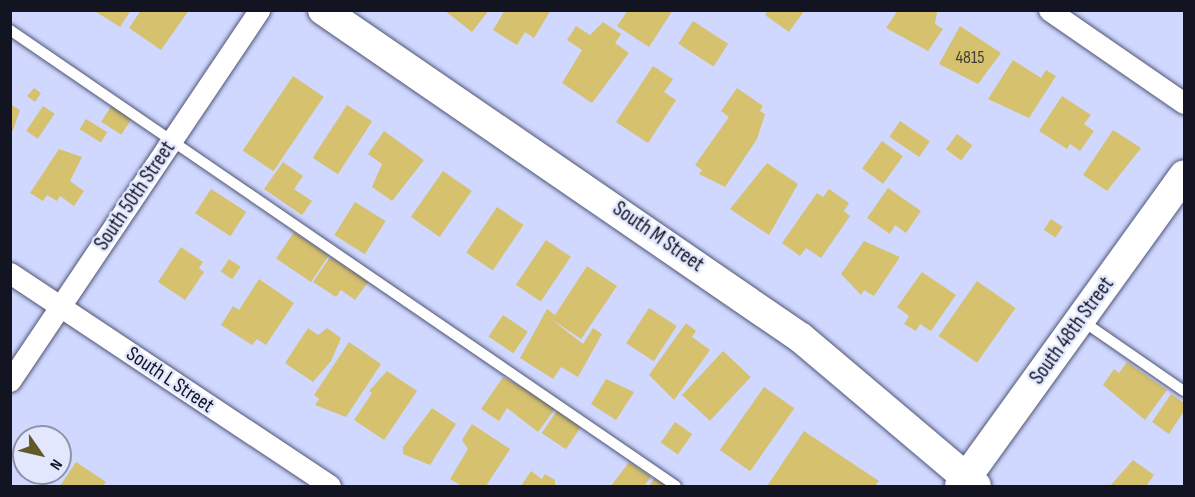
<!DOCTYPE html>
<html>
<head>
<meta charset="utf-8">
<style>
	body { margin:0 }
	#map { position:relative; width:1195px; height:497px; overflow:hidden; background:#d0d8ff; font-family:"Sofia Sans Condensed",sans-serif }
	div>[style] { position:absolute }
	.building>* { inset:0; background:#d5c16e; transform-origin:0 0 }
	.roads { filter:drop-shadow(0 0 2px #4f5576) drop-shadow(0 0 2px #4f5576) }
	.lane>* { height:10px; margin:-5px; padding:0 5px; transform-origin:5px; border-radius:5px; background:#fff }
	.street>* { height:21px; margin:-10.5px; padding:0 10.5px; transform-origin:10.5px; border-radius:10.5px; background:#fff }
	.secondary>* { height:30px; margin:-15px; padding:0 15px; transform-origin:15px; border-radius:15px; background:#fff }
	span { translate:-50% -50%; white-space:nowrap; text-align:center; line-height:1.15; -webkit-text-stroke:5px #e2e7fe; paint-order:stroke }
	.number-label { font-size:18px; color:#433f34 }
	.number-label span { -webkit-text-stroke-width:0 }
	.street-label { font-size:21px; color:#121421 }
	.frame { position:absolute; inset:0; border:12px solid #121421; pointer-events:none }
	.north { position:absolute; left:12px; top:425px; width:60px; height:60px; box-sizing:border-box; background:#e2e7fe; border:2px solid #8f93a6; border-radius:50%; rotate:124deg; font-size:16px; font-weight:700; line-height:24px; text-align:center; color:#121421 }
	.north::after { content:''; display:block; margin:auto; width:21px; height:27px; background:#645825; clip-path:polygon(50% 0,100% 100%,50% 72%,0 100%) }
</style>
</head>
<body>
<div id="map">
	<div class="building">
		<i style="clip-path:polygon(93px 10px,131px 10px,120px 27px)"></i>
		<i style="clip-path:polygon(141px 10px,189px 10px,161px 50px,129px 28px)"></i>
		<i style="clip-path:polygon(444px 10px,489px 10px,472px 32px)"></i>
		<i style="clip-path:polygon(505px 10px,551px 10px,534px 38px,525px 32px,517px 45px,493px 30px)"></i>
		<i style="clip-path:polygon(628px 10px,673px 10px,649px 47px,617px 26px)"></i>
		<i style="clip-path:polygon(768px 10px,803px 10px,804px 11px,789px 32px,765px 15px)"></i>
		<i style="clip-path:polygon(898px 10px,937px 12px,935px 24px,943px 29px,928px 51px,886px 28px)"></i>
		<i style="left:693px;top:21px;width:42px;height:27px;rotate:33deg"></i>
		<i style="clip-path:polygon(603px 22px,621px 34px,615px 43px,629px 53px,592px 103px,562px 83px,582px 50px,567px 40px,576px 26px,590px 35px)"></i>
		<i style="clip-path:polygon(960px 26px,1001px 53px,978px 84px,939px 64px)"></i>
		<i style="clip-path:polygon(1013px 60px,1041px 78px,1046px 70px,1056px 76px,1029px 118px,988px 99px)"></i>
		<i style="clip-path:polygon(653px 66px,673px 79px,664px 92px,676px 100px,648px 143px,616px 122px)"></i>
		<i style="left:293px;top:76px;width:37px;height:90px;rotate:34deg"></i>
		<i style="clip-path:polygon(34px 88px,41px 93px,35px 102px,27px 96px)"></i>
		<i style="clip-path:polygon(737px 88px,763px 106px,760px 111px,765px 114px,757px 139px,725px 187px,699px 174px,702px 170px,695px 165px,729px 117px,721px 111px)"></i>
		<i style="clip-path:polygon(1062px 96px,1091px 115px,1084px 124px,1094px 131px,1080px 151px,1070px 144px,1067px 149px,1039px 131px)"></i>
		<i style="clip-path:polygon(10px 104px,20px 110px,10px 138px)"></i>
		<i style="left:112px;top:105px;width:24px;height:20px;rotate:33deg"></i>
		<i style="left:347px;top:105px;width:30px;height:63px;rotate:33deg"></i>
		<i style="left:43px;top:106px;width:14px;height:30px;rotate:34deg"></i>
		<i style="left:86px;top:119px;width:25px;height:12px;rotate:32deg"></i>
		<i style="left:900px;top:121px;width:36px;height:19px;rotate:34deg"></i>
		<i style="clip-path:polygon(1113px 130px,1141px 148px,1107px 191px,1083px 175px)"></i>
		<i style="clip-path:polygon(384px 131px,424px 160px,392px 201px,372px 187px,382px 164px,368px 154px)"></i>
		<i style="left:957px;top:134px;width:19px;height:19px;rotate:36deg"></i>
		<i style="left:882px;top:141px;width:26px;height:34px;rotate:36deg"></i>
		<i style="clip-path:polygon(59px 149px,82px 157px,70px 181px,84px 191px,74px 206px,60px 196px,57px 201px,47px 195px,43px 201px,30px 193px)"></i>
		<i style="clip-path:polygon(283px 162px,303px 176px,294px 189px,312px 201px,302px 215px,264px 189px)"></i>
		<i style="clip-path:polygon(767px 163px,798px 184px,769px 235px,730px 209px)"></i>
		<i style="left:443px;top:171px;width:35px;height:56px;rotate:35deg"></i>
		<i style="clip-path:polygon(888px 188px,921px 211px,906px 233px,895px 225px,890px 234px,867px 218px)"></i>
		<i style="left:211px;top:189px;width:42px;height:29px;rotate:33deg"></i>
		<i style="clip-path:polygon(829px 189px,849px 203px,844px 211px,850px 216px,821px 258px,806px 248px,800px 256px,782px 243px,817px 193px,823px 197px)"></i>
		<i style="left:355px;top:202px;width:36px;height:39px;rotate:32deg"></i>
		<i style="left:497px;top:207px;width:32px;height:55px;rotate:34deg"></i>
		<i style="left:1051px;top:219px;width:14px;height:13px;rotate:34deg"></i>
		<i style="left:294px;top:232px;width:42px;height:32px;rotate:34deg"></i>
		<i style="left:546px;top:240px;width:30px;height:54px;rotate:34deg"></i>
		<i style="clip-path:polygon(864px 241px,900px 257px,874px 296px,864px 290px,861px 295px,841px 274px)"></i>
		<i style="clip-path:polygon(181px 247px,203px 262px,199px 268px,204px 272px,185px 300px,158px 282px)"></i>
		<i style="clip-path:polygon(330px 257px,369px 281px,355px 300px,341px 290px,336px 297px,313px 282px)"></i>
		<i style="left:229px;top:259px;width:14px;height:15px;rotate:34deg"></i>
		<i style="clip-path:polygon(587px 266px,617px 286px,581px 339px,551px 319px,583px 344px,593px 328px,602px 334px,578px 377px,561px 367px,553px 379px,520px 358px,547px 309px,555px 315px)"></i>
		<i style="clip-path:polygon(922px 272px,956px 295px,931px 331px,920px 324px,916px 331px,904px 324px,909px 316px,897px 307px)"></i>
		<i style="clip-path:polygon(259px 279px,294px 303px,266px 345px,257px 339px,252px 345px,221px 325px,233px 306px,239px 310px)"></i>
		<i style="left:977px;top:281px;width:47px;height:67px;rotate:35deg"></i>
		<i style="left:649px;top:308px;width:33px;height:42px;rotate:33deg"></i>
		<i style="left:503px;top:315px;width:30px;height:26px;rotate:34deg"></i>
		<i style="clip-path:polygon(686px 323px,696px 331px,692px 337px,710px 350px,674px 400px,649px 375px)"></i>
		<i style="clip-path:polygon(308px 328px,318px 335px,327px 328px,341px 338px,331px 361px,313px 382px,285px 363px)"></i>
		<i style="clip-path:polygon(349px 342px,381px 364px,346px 417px,315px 405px,319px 399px,314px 395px)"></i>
		<i style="left:723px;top:351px;width:38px;height:60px;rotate:43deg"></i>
		<i style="clip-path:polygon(1127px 362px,1167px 390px,1145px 420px,1103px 385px,1114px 369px,1119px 373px)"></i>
		<i style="clip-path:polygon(387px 371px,417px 391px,384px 440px,354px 420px,372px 393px,369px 391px)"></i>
		<i style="clip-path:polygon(503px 377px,557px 406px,538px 432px,507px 408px,499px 421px,481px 409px)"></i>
		<i style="clip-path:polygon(606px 379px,634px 392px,616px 420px,591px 404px)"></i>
		<i style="left:764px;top:387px;width:37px;height:77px;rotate:35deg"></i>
		<i style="clip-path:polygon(1171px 394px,1184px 403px,1184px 411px,1169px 434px,1152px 422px)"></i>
		<i style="clip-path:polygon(432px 408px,456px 424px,430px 465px,403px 454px,403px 447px)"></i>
		<i style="left:558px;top:409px;width:29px;height:29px;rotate:34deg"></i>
		<i style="left:675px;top:422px;width:21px;height:25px;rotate:35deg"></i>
		<i style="clip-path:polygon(472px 424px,510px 449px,486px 486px,462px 486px,450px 479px,468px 449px,462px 440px)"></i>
		<i style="clip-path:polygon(804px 431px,879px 481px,875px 486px,767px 486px)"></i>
		<i style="clip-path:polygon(1133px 460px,1154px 475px,1146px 486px,1110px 486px)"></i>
		<i style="clip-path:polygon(76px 462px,106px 482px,103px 486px,60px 486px)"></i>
		<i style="clip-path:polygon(629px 462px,651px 477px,644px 486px,611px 486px)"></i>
		<i style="clip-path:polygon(531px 471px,542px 479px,545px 474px,555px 480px,555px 486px,521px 486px)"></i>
		<i style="clip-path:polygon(657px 475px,674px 486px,649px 486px)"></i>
	</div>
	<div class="roads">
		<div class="lane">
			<i style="left:10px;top:30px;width:807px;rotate:34.4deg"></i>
			<i style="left:1081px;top:320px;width:125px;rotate:34.6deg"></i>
		</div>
		<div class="street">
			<i style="left:1049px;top:10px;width:164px;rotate:34.6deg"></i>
			<i style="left:10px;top:273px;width:384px;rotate:33.6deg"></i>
			<i style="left:10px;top:381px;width:447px;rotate:-56.1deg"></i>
		</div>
		<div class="secondary">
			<i style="left:323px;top:10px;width:580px;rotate:34.46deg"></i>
			<i style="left:801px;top:338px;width:229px;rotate:40.2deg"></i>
			<i style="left:960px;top:486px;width:383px;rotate:-54.2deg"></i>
		</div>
	</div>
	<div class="number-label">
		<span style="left:970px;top:58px">4815</span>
	</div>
	<div class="street-label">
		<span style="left:135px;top:196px;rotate:-56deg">South 50th Street</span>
		<span style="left:658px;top:237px;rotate:35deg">South M Street</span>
		<span style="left:1072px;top:331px;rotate:-54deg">South 48th Street</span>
		<span style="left:170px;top:380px;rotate:34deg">South L Street</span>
	</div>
	<div class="frame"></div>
	<div class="north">N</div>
</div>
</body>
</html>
